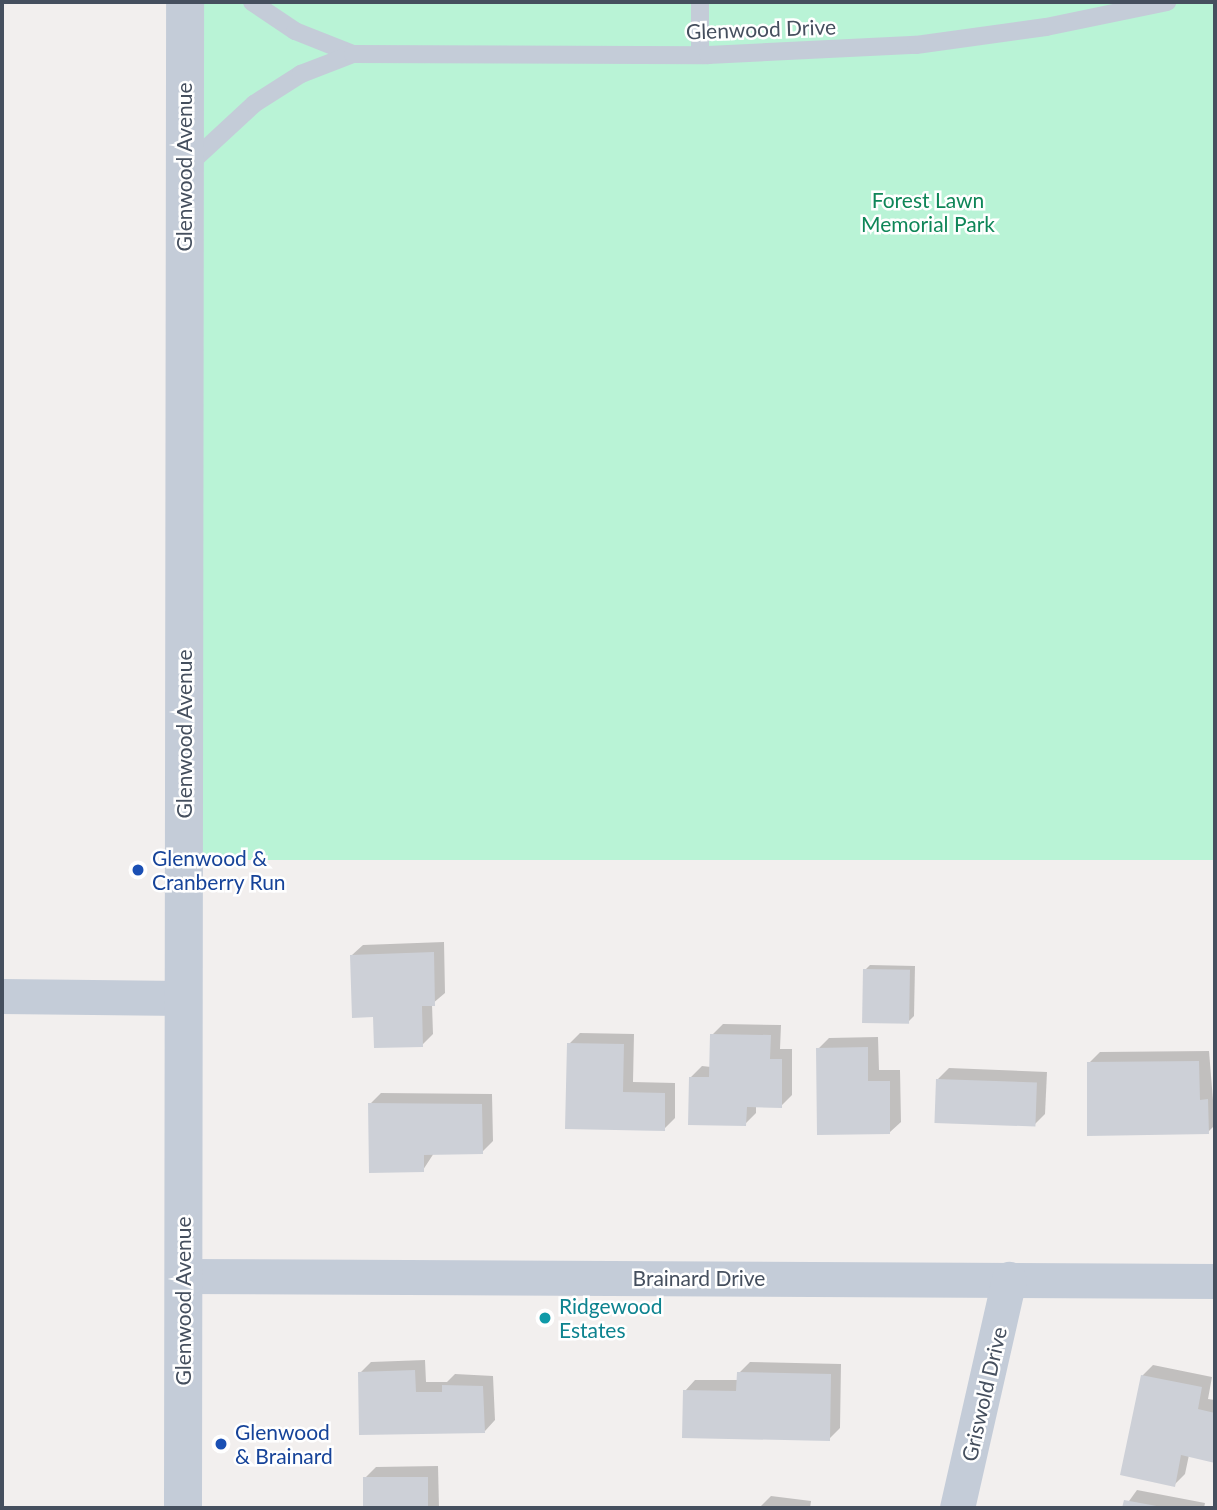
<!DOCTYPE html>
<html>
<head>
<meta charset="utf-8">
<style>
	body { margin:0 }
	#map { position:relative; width:1217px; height:1510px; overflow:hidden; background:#f2efee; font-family:Lato,sans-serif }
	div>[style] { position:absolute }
	.green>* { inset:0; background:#b9f3d6; transform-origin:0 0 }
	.shadow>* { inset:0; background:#0003 }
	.building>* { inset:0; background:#cdd0d7; transform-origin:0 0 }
	.service>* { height:18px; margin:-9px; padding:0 9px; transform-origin:9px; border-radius:9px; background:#c4ccd8 }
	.minor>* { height:35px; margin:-17.5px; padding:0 17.5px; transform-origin:17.5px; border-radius:17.5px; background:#c4ccd8 }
	.tertiary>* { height:38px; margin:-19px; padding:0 19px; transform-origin:19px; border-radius:19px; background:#c4ccd8 }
	.dots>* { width:19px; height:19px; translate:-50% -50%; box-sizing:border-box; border:4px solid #fff; border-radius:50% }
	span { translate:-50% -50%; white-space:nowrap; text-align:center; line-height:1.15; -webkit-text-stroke:5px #fff; paint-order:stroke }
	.street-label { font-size:21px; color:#454f5e }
	.park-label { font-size:21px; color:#0f8658 }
	.transit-label { font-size:21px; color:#164399 }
	.left { translate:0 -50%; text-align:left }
	.culture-label { font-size:21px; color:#0d838f }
	.frame { position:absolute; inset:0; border:4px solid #454f5e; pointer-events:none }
</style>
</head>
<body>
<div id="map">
	<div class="green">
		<i style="left:185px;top:2px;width:1030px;height:858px"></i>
	</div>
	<div class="shadow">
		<i style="clip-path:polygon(444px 942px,445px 993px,432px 1004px,433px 1034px,422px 1045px,375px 1015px,352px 955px,363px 945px)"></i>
		<i style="clip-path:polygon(870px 965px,915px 966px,914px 1016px,909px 1021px,865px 970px)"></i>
		<i style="clip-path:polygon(723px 1024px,781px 1025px,780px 1049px,792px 1049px,792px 1095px,781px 1106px,756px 1105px,756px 1113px,745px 1124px,691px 1077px,702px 1066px,711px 1067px,712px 1035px)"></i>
		<i style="clip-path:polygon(580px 1033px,634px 1034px,633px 1082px,675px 1083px,675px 1118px,664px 1129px,569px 1044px)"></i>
		<i style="clip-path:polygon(878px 1037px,879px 1070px,900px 1070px,901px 1122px,890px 1132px,818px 1049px,829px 1038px)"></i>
		<i style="clip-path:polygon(1209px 1051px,1215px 1125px,1208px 1132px,1089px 1063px,1100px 1052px)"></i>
		<i style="clip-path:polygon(949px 1068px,1047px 1072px,1045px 1114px,1035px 1124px,938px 1079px)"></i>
		<i style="clip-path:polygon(381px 1093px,492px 1094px,493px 1141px,482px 1152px,434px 1153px,423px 1170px,370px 1104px)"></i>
		<i style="clip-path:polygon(425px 1360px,426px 1382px,447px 1382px,455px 1374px,493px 1376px,495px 1420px,485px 1431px,360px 1373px,371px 1362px)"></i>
		<i style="clip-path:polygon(750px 1362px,841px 1364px,840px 1428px,829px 1439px,685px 1391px,695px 1380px,738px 1380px,739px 1373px)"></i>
		<i style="clip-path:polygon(1153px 1365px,1212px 1377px,1208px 1399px,1215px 1400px,1215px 1461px,1189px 1455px,1185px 1474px,1174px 1485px,1142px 1376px)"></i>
		<i style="clip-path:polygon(438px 1466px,439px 1508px,366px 1508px,365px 1478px,376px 1467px)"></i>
		<i style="clip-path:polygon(1137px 1490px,1205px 1503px,1204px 1508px,1124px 1508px)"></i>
		<i style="clip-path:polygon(771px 1496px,811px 1501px,810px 1508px,759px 1508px)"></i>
	</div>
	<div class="building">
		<i style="clip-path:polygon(434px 952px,435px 1006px,422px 1006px,423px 1047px,374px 1048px,373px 1017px,352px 1018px,350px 955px)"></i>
		<i style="left:863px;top:969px;width:47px;height:54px;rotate:1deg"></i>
		<i style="clip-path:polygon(710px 1034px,771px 1035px,770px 1059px,782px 1059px,782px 1108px,747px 1107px,746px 1126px,688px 1125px,689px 1077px,709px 1077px)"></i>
		<i style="clip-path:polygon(567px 1043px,624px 1044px,623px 1092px,665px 1093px,665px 1131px,565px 1129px)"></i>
		<i style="clip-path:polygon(868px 1047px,868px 1081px,890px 1081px,890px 1134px,817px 1135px,816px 1048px)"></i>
		<i style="clip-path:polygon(1199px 1061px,1200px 1100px,1208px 1099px,1209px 1134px,1087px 1136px,1087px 1062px)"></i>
		<i style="left:936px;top:1079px;width:101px;height:44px;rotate:2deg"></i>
		<i style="clip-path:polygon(368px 1103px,482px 1104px,483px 1154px,424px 1155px,424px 1172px,369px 1173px)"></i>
		<i style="clip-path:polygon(415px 1370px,416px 1392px,442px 1392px,442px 1385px,483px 1386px,485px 1433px,359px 1435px,358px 1372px)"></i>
		<i style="clip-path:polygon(737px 1372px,831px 1374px,830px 1441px,682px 1438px,683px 1390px,736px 1391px)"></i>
		<i style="clip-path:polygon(1141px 1375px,1202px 1387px,1198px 1409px,1215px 1413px,1215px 1463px,1181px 1455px,1175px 1487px,1120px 1475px)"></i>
		<i style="left:363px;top:1477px;width:65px;height:31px"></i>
		<i style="clip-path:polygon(1124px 1500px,1162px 1507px,1162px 1508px,1122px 1508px)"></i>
	</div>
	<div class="service">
		<i style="left:252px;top:2px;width:52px;rotate:34deg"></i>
		<i style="left:295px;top:31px;width:62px;rotate:21.6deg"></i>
		<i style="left:700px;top:2px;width:53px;rotate:90deg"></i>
		<i style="left:186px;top:167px;width:93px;rotate:-42.8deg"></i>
		<i style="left:254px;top:104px;width:56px;rotate:-32.6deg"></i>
		<i style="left:301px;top:74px;width:56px;rotate:-21deg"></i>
		<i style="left:353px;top:54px;width:355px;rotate:0.2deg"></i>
		<i style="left:708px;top:55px;width:208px;rotate:-2.8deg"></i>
		<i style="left:916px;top:45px;width:131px;rotate:-7.9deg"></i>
		<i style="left:1046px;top:27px;width:124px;rotate:-11.7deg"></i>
	</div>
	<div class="minor">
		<i style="left:2px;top:996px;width:181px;rotate:0.6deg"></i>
		<i style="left:182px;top:1276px;width:1033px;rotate:0.28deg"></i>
		<i style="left:957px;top:1508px;width:235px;rotate:-77.2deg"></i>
	</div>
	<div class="tertiary">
		<i style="left:183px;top:1508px;width:1506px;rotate:-89.92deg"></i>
	</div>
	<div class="dots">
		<i style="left:138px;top:870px;background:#1a4fb4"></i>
		<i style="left:545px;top:1318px;background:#0f9aa8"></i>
		<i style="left:221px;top:1444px;background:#1a4fb4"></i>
	</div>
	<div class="street-label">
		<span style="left:761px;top:29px;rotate:-2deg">Glenwood Drive</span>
		<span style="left:184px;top:167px;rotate:-90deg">Glenwood Avenue</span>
		<span style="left:184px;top:734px;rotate:-90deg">Glenwood Avenue</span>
		<span style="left:699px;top:1278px">Brainard Drive</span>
		<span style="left:183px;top:1301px;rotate:-90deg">Glenwood Avenue</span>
		<span style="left:984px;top:1394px;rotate:-77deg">Griswold Drive</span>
	</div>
	<div class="park-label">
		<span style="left:928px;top:212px">Forest Lawn<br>Memorial Park</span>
	</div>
	<div class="transit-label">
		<span class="left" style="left:152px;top:870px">Glenwood &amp;<br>Cranberry Run</span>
		<span class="left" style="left:235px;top:1444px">Glenwood<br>&amp; Brainard</span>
	</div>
	<div class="culture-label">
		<span class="left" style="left:559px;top:1318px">Ridgewood<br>Estates</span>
	</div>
	<div class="frame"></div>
</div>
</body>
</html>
